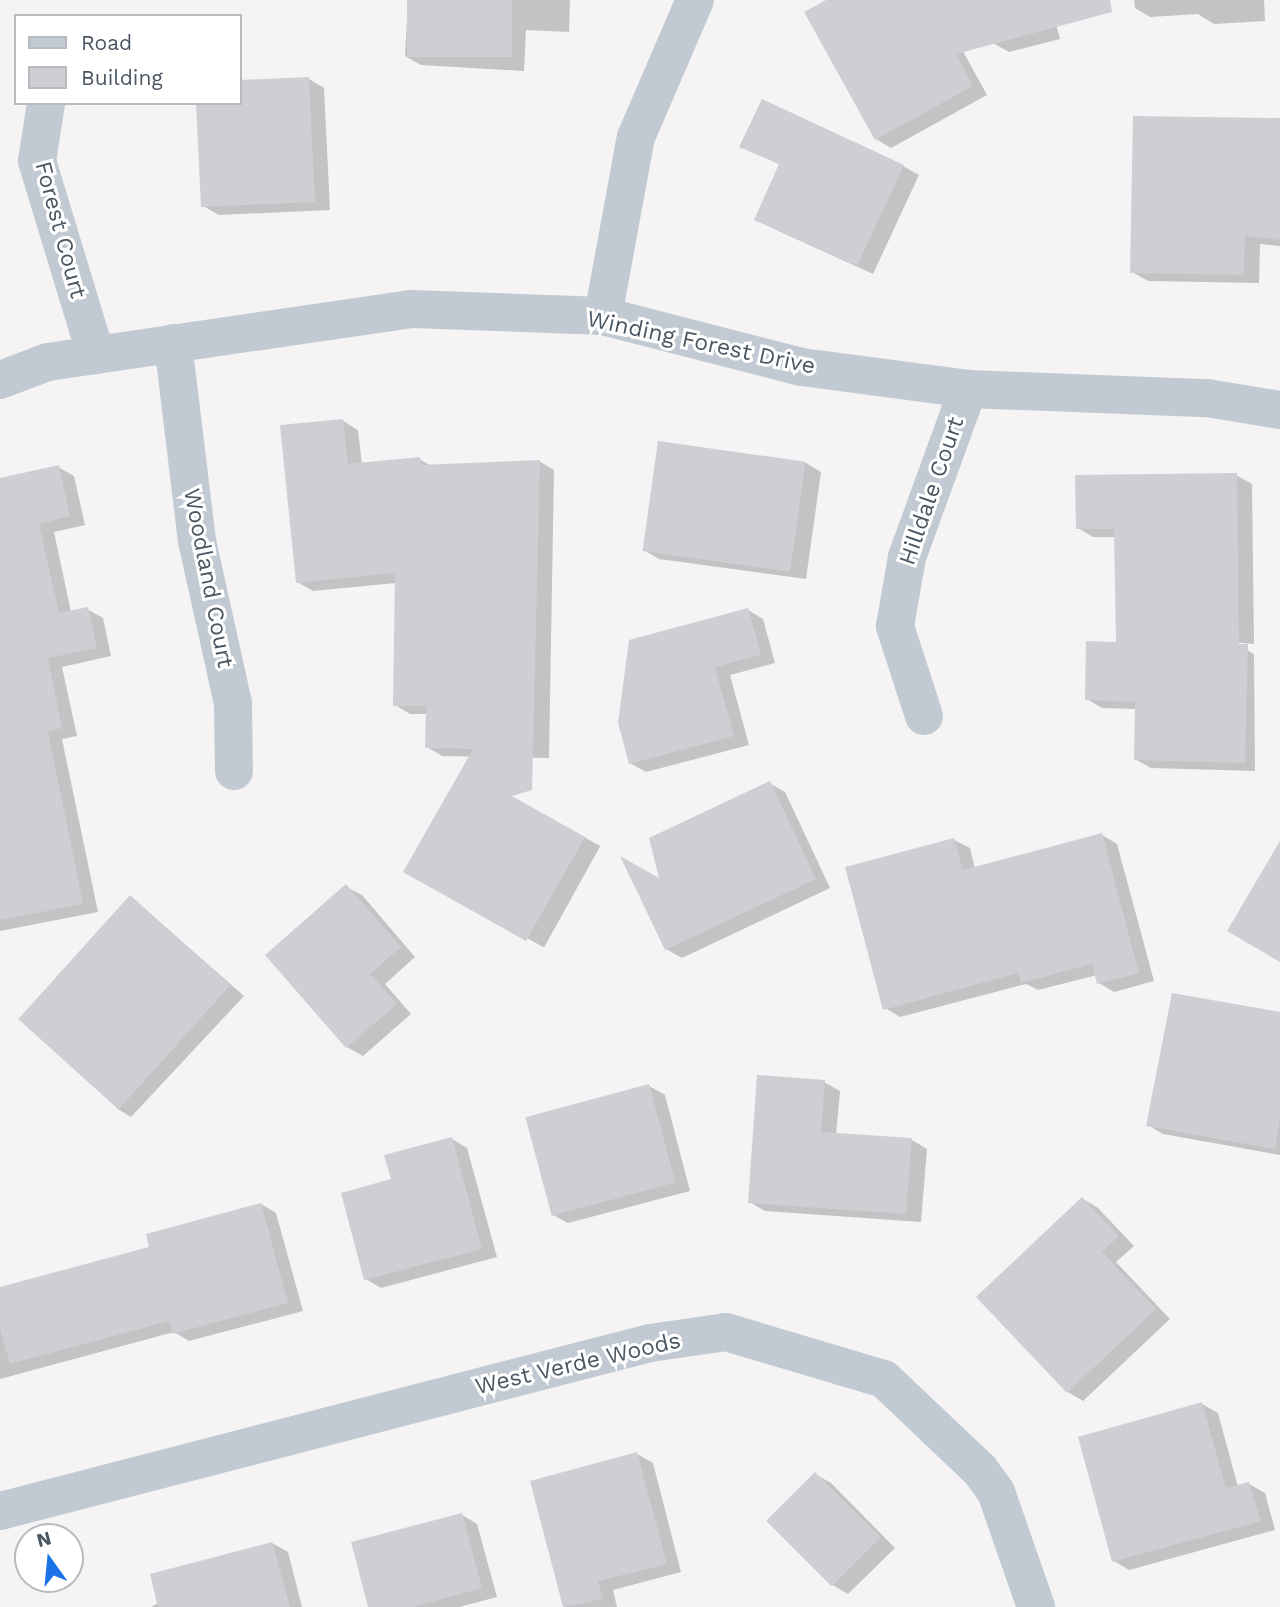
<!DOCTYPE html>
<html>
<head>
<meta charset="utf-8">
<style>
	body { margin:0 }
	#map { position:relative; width:1280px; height:1607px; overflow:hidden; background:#f5f3f3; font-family:"Work Sans",sans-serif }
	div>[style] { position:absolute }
	.shadow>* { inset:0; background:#0003; transform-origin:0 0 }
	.building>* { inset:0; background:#cdcfd5; transform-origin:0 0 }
	.minor>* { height:38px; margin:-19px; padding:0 19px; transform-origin:19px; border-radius:19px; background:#c1cad2 }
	span { translate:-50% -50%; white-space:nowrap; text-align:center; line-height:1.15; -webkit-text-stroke:6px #fff; paint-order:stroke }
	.street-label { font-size:23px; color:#4a5661 }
	.legend { position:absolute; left:14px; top:14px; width:228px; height:91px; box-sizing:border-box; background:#fff; border:2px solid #b7bbc0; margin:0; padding:9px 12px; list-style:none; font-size:21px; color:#4a5661 }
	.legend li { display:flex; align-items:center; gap:14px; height:35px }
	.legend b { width:35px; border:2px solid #b7bbc0 }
	.north { position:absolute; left:14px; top:1523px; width:70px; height:70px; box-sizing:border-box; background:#fff; border:2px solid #b7bbc0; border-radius:50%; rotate:345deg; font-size:19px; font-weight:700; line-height:28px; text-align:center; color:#4a5661 }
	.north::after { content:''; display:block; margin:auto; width:24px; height:32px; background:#1a73e8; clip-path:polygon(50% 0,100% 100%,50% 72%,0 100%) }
</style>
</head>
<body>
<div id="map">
	<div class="shadow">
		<i style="clip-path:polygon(408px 0,570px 0,569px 32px,526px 30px,524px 71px,421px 65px,405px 56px)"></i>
		<i style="clip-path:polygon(830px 0,935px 0,987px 95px,891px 148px,876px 139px)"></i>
		<i style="clip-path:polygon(981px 0,1106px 0,1055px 20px,1060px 39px,1009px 52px,993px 43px)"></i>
		<i style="clip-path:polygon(1134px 0,1264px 0,1265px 21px,1214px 24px,1198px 14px,1150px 17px,1135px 8px)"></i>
		<i style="clip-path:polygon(309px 79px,324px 88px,330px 210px,219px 215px,203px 206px,240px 103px,240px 82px)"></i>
		<i style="clip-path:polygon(1280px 135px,1280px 246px,1260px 244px,1259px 283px,1148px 281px,1132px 272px)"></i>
		<i style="clip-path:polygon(742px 146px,903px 166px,919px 175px,873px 274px,772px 228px,781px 165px)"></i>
		<i style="clip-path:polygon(343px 421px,358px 430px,362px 465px,419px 459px,433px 467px,539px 461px,554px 470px,549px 758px,442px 756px,427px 747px,427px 714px,410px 714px,395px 705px,396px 583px,313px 591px,297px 582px)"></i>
		<i style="clip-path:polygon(659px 443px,806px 463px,821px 472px,806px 579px,659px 559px,644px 550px)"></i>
		<i style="clip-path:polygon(58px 467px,74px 476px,85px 525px,54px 532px,71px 612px,87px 609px,103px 618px,111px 656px,62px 667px,77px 736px,62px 739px,98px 912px,0 931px,0 480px)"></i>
		<i style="clip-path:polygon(1236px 475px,1252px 484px,1254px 644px,1233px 642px,1254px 654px,1255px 771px,1151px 768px,1135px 759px,1136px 709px,1102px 708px,1087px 699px,1118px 643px,1116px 537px,1093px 537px,1078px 528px)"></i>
		<i style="clip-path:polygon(748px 610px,763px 619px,775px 663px,730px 675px,749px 745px,646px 772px,630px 763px)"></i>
		<i style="left:463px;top:770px;width:157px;height:116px;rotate:29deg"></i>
		<i style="clip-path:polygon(769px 783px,785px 792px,830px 888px,682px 958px,666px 949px,662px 882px)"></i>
		<i style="clip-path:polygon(1102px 835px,1117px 844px,1154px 981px,1114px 992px,1099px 983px,1097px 975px,1038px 990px,1026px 984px,900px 1017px,885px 1008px,954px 840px,970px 848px,975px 869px)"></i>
		<i style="clip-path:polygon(346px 887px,362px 895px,415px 957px,385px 984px,411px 1014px,363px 1056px,347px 1047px)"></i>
		<i style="clip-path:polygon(131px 897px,244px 996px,131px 1117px,116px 1108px)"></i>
		<i style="clip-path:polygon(1280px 1014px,1280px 1155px,1163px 1134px,1148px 1125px)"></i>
		<i style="clip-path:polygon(824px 1082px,840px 1091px,836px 1135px,912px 1140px,927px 1149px,921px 1222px,765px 1211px,750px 1202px)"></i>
		<i style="clip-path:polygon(649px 1086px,665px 1095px,690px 1191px,568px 1223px,553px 1215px)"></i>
		<i style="clip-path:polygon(452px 1139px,467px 1148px,497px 1257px,381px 1288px,366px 1279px,393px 1181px)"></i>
		<i style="clip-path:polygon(1083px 1199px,1098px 1208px,1134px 1246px,1116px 1262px,1170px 1319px,1083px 1401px,1068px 1392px)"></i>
		<i style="clip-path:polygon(261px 1204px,276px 1213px,303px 1311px,189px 1341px,174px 1332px,0 1379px,0 1289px,151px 1249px)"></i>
		<i style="clip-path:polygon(1202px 1404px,1218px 1413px,1238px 1487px,1249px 1484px,1265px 1493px,1275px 1530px,1129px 1570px,1114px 1561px)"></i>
		<i style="clip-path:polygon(637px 1454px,653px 1463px,681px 1572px,613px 1590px,617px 1607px,565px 1607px,532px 1482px)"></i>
		<i style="clip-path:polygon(815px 1474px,831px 1483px,895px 1548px,848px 1594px,833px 1585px)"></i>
		<i style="clip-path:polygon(462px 1515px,477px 1524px,497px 1597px,459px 1607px,370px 1607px)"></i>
		<i style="clip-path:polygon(272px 1543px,288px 1552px,302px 1607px,151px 1607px)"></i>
	</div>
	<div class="building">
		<i style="left:407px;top:0;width:105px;height:57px"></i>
		<i style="clip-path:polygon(826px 0,1110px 0,1112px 12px,956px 54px,973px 86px,875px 140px,804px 12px)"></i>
		<i style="clip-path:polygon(309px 77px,315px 202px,201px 207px,196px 103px,240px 103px,240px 80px)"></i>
		<i style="clip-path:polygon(762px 99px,904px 165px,857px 266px,754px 220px,779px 164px,739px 147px)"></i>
		<i style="clip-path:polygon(1133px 116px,1280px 118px,1280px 240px,1245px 236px,1244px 275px,1130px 273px)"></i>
		<i style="clip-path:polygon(343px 419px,348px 464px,420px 457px,421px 465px,540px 460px,532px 790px,512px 796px,585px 837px,526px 941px,403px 872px,473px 749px,425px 748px,426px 706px,393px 706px,395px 573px,296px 583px,280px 425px)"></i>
		<i style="left:658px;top:441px;width:149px;height:111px;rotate:8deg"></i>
		<i style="clip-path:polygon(59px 465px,70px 516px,39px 524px,59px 613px,88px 607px,97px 648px,48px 658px,62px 728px,48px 731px,83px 904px,0 920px,0 478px)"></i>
		<i style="clip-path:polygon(1237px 473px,1239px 644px,1248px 644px,1245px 763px,1134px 760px,1135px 702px,1085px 700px,1086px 641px,1116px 642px,1114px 529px,1076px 529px,1075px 475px)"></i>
		<i style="clip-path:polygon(748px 608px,761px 655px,715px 667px,734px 736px,629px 764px,618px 723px,629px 640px)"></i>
		<i style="clip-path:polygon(770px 781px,816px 879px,665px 950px,620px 856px,659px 878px,649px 838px)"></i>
		<i style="clip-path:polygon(1102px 833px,1139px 973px,1097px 984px,1092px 964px,1021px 983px,1018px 973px,883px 1010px,845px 867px,954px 838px,963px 870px)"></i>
		<i style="clip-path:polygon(1280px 841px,1280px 962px,1227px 931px)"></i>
		<i style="clip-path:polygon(346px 884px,401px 947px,370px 974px,397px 1004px,346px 1048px,265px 955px)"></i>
		<i style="left:130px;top:895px;width:135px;height:167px;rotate:42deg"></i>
		<i style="clip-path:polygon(1172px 993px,1280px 1012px,1280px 1117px,1275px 1149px,1146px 1126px)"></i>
		<i style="clip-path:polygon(757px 1075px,825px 1080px,821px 1132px,912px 1138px,906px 1214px,748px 1203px)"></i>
		<i style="left:649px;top:1084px;width:102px;height:128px;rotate:75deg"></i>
		<i style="clip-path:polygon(452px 1137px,482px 1249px,364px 1280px,341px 1193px,391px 1179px,384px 1155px)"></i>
		<i style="clip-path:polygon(1082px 1197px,1119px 1236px,1102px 1252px,1156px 1309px,1067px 1393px,976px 1297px)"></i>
		<i style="clip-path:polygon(261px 1203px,288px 1303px,172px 1334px,169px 1321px,10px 1364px,0 1328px,0 1287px,149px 1247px,146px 1234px)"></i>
		<i style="clip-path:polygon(1202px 1402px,1226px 1488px,1249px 1482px,1261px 1521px,1112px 1562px,1078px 1437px)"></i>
		<i style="clip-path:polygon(637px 1452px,667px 1564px,598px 1581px,603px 1599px,563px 1607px,530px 1481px)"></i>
		<i style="left:815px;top:1472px;width:93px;height:69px;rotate:45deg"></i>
		<i style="clip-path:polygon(462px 1513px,482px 1588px,413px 1607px,368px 1607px,351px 1542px)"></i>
		<i style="clip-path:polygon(272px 1542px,290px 1607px,158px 1607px,150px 1574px)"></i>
	</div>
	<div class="minor">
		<i style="left:46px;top:103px;width:59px;rotate:98.8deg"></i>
		<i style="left:37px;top:161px;width:203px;rotate:73.1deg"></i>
		<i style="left:603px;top:316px;width:182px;rotate:-79.6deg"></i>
		<i style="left:636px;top:137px;width:149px;rotate:-66.7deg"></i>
		<i style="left:173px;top:343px;width:199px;rotate:83.1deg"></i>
		<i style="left:197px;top:541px;width:166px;rotate:77.5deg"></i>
		<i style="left:233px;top:703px;width:68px;rotate:89.2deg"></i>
		<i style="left:0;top:380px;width:51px;rotate:-20.6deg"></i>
		<i style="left:48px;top:362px;width:368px;rotate:-8.3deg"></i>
		<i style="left:412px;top:309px;width:191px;rotate:2.1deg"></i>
		<i style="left:603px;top:316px;width:205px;rotate:14.4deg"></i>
		<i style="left:802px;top:367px;width:167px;rotate:7.5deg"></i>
		<i style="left:968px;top:389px;width:239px;rotate:2.2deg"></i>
		<i style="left:1207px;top:398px;width:74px;rotate:9.3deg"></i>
		<i style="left:924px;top:716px;width:95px;rotate:-107.9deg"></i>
		<i style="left:895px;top:626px;width:70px;rotate:-80.1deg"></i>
		<i style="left:907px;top:557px;width:179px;rotate:-70deg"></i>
		<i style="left:0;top:1511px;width:671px;rotate:-14.49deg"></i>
		<i style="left:650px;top:1343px;width:77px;rotate:-8.2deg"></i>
		<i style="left:726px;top:1332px;width:165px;rotate:16.6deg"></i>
		<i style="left:884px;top:1379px;width:132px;rotate:43.5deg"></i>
		<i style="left:980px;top:1470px;width:27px;rotate:54deg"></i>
		<i style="left:996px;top:1492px;width:122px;rotate:70.8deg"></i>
	</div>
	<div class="street-label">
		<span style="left:60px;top:230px;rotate:75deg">Forest Court</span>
		<span style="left:701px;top:343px;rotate:12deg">Winding Forest Drive</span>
		<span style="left:932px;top:491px;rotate:-71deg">Hilldale Court</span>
		<span style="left:208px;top:578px;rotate:79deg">Woodland Court</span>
		<span style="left:578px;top:1364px;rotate:-13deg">West Verde Woods</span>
	</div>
	<ul class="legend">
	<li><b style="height:9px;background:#c1cad2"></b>Road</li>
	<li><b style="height:19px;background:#cdcfd5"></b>Building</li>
	</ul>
	<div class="north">N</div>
</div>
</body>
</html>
